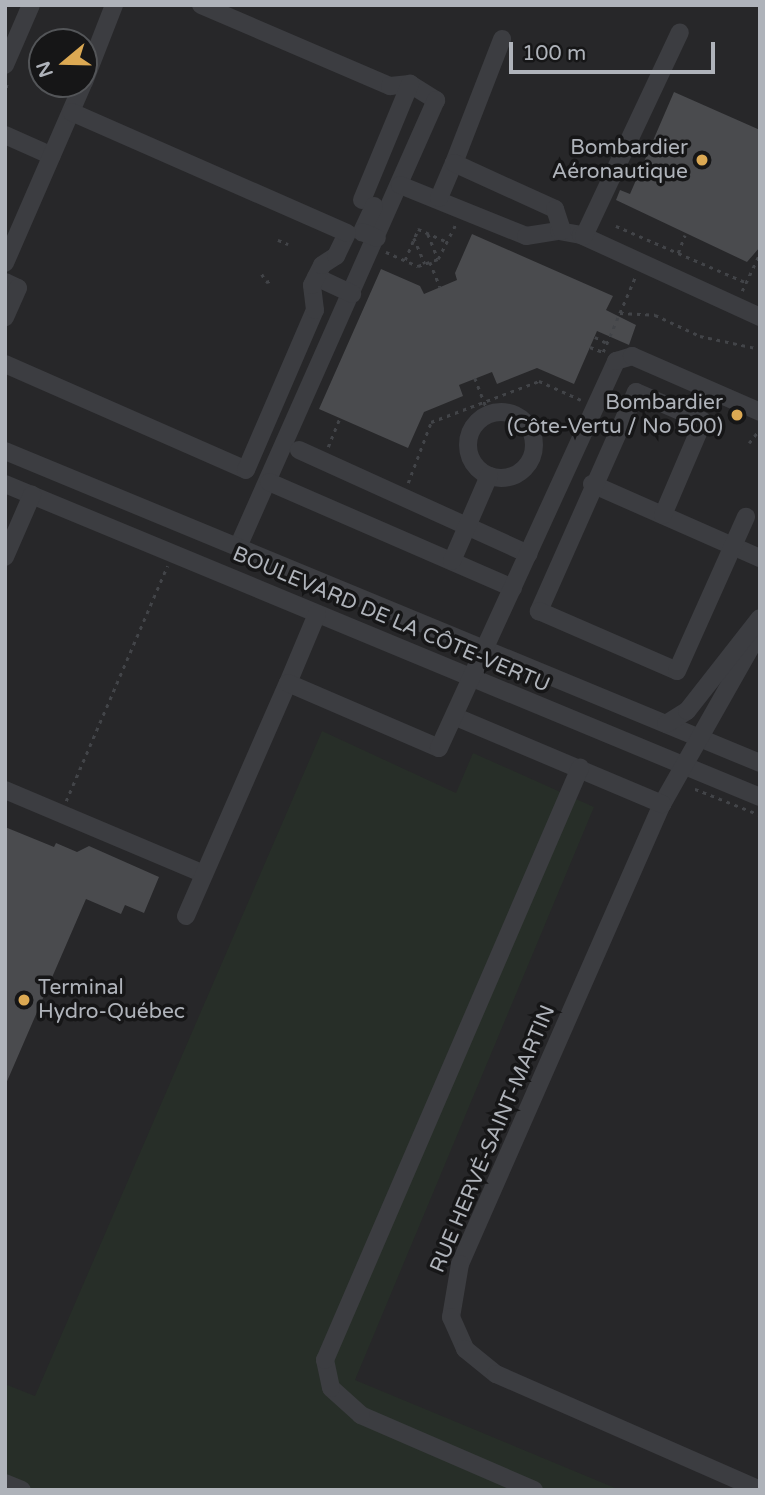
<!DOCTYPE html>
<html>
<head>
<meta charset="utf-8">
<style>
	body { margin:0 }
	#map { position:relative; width:765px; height:1495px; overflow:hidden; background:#1b1b1c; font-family:"Varela Round",sans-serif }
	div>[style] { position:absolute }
	.built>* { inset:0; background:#272729 }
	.green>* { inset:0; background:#272e28 }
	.building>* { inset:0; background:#4a4b4e }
	.path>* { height:2.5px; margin-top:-1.25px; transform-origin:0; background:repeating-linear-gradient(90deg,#424448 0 3.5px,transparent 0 8.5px) }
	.minor>* { height:18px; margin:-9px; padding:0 9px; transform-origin:9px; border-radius:9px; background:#3c3d41 }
	.minor>.ring { margin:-9px; padding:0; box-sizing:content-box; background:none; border:18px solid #3c3d41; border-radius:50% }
	.dots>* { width:19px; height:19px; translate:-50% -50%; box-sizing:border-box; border:4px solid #161617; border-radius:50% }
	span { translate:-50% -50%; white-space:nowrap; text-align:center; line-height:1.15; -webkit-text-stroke:7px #161617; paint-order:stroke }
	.poi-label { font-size:21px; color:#afb3ba }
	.right { translate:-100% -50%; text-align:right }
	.left { translate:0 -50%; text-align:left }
	.street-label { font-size:21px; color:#afb3ba }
	.frame { position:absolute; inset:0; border:7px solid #afb3ba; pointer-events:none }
	.north { position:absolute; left:28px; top:28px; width:70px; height:70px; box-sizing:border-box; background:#161617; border:2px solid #535558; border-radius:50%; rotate:251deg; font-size:19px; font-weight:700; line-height:28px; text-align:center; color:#afb3ba }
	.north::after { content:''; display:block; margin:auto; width:24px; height:32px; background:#dca953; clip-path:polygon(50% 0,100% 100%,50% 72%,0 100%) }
	.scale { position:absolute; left:509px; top:42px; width:206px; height:32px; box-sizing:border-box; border:4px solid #afb3ba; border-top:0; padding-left:9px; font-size:21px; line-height:24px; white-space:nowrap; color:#afb3ba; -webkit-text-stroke:5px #161617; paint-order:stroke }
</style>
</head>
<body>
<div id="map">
	<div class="built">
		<i style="clip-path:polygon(evenodd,5px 5px,760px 5px,760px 1490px,5px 1490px,5px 5px,42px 42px,84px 42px,84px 84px,42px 84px,42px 42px)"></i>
	</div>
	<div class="green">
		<i style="clip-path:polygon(322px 731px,456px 793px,473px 753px,594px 807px,355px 1380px,620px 1490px,5px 1490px,5px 1384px,35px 1396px)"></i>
	</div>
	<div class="building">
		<i style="clip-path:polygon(674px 92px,760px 130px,760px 247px,747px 262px,616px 200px,620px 190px,630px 194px)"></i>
		<i style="clip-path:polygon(472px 234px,613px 296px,606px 310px,636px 325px,629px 345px,597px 331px,574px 384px,537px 368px,497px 384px,492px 372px,459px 385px,463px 396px,424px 412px,408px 448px,319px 409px,381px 269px,420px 286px,424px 294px,457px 280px,455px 273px)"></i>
		<i style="clip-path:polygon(5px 827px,54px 847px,56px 843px,77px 852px,89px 846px,159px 877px,144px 913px,125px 905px,121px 914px,86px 899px,5px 1086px)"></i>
	</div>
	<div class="path">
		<i style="left:5px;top:85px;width:7px;rotate:27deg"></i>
		<i style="left:5px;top:94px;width:16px;rotate:90deg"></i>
		<i style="left:616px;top:226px;width:141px;rotate:23.5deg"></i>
		<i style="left:428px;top:234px;width:27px;rotate:68deg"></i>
		<i style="left:414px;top:238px;width:28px;rotate:67deg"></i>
		<i style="left:278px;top:240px;width:11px;rotate:22deg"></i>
		<i style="left:386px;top:252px;width:35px;rotate:24deg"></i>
		<i style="left:418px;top:266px;width:21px;rotate:-19deg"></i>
		<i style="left:438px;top:259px;width:38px;rotate:-63deg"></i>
		<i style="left:678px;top:253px;width:19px;rotate:-69deg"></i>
		<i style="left:405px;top:260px;width:34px;rotate:-67deg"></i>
		<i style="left:418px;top:229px;width:32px;rotate:24deg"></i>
		<i style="left:430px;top:262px;width:27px;rotate:68deg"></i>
		<i style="left:262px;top:274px;width:9px;rotate:63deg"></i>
		<i style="left:266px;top:282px;width:7px;rotate:-16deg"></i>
		<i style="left:742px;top:291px;width:42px;rotate:-64.7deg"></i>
		<i style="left:620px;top:313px;width:35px;rotate:3deg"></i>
		<i style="left:655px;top:315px;width:50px;rotate:25deg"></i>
		<i style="left:700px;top:336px;width:61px;rotate:12.2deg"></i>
		<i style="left:595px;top:337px;width:13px;rotate:27deg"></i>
		<i style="left:590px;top:347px;width:14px;rotate:21deg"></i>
		<i style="left:603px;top:352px;width:84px;rotate:-66.8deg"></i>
		<i style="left:475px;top:378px;width:40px;rotate:69deg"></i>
		<i style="left:749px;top:443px;width:18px;rotate:-52deg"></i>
		<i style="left:328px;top:447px;width:31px;rotate:-68deg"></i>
		<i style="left:408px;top:483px;width:65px;rotate:-69.3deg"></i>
		<i style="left:431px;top:422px;width:116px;rotate:-20.8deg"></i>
		<i style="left:539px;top:381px;width:46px;rotate:24.3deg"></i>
		<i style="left:695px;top:789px;width:70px;rotate:21.8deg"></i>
		<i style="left:66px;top:801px;width:256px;rotate:-66.7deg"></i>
	</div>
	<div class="minor">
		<i style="left:201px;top:5px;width:206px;rotate:23.2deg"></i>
		<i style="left:390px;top:86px;width:20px;rotate:-6deg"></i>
		<i style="left:410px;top:84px;width:31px;rotate:32deg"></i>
		<i style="left:436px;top:100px;width:489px;rotate:113.9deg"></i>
		<i style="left:5px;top:65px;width:65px;rotate:-66.6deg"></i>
		<i style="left:84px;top:82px;width:83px;rotate:-68.7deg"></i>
		<i style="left:5px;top:135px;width:51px;rotate:24.1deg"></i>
		<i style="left:454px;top:163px;width:133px;rotate:-68.8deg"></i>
		<i style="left:400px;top:185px;width:136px;rotate:22deg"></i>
		<i style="left:526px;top:236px;width:33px;rotate:-9deg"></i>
		<i style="left:559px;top:231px;width:22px;rotate:10deg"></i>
		<i style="left:581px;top:235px;width:197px;rotate:24.6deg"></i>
		<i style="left:439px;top:198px;width:38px;rotate:-67deg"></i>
		<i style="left:454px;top:163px;width:111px;rotate:24.5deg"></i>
		<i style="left:555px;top:209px;width:23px;rotate:72deg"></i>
		<i style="left:362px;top:200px;width:126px;rotate:-67.5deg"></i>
		<i style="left:374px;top:206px;width:29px;rotate:115deg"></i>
		<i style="left:362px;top:232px;width:16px;rotate:22deg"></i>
		<i style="left:584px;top:236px;width:225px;rotate:-64.8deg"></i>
		<i style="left:5px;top:263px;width:195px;rotate:-66.5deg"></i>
		<i style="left:316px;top:277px;width:40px;rotate:25deg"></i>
		<i style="left:5px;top:282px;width:14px;rotate:25deg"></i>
		<i style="left:18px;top:288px;width:32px;rotate:114deg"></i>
		<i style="left:5px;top:364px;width:263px;rotate:23.7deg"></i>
		<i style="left:246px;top:470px;width:174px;rotate:-66.7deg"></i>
		<i style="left:315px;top:310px;width:25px;rotate:-97deg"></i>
		<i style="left:312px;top:285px;width:22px;rotate:-63deg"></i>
		<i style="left:322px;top:265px;width:17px;rotate:-33deg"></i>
		<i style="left:336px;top:256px;width:25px;rotate:-64deg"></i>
		<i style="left:347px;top:233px;width:301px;rotate:-156.3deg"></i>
		<i class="ring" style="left:468px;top:412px;width:48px;height:48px"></i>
		<i style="left:299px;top:450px;width:252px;rotate:24.4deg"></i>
		<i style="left:5px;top:451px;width:817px;rotate:22.45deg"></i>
		<i style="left:269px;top:482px;width:266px;rotate:23.5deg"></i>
		<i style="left:5px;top:484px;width:817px;rotate:22.52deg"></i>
		<i style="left:592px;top:484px;width:184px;rotate:23.8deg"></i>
		<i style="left:663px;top:515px;width:102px;rotate:-66.9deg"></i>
		<i style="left:703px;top:421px;width:73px;rotate:-156.6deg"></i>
		<i style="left:636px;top:392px;width:240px;rotate:113.9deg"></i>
		<i style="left:539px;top:611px;width:150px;rotate:23.5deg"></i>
		<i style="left:677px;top:671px;width:169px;rotate:-65.9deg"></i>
		<i style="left:5px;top:557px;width:68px;rotate:-66.5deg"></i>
		<i style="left:452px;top:561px;width:93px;rotate:-66.5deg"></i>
		<i style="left:760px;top:631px;width:199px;rotate:119.5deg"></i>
		<i style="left:662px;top:804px;width:502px;rotate:113.71deg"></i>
		<i style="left:460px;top:1264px;width:54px;rotate:99.6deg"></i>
		<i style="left:451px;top:1317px;width:35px;rotate:66deg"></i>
		<i style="left:465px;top:1349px;width:40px;rotate:39deg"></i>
		<i style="left:496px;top:1374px;width:288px;rotate:23.7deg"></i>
		<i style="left:288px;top:683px;width:75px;rotate:-67.2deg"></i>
		<i style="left:456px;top:717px;width:224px;rotate:22.9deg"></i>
		<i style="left:666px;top:724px;width:25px;rotate:-32deg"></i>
		<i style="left:687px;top:711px;width:118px;rotate:-51.9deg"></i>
		<i style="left:5px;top:790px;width:216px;rotate:22.9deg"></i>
		<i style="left:186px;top:916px;width:254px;rotate:-66.4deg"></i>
		<i style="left:288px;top:683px;width:164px;rotate:23.3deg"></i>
		<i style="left:439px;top:748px;width:426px;rotate:-65.4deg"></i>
		<i style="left:616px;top:361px;width:17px;rotate:-17deg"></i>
		<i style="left:632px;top:356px;width:140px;rotate:23.6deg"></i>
		<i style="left:5px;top:1483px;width:18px;rotate:22deg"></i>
		<i style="left:534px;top:1490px;width:189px;rotate:-156.6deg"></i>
		<i style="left:361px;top:1415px;width:40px;rotate:-138deg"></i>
		<i style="left:331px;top:1388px;width:29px;rotate:-102deg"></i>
		<i style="left:325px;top:1360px;width:645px;rotate:-66.7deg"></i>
	</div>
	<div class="dots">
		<i style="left:702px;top:160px;background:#dca953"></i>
		<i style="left:737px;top:415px;background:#dca953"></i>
		<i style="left:24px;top:1000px;background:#dca953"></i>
	</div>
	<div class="poi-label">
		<span class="right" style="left:688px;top:160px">Bombardier<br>Aéronautique</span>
		<span class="right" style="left:723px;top:415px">Bombardier<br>(Côte-Vertu / No 500)</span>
		<span class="left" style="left:38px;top:1000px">Terminal<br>Hydro-Québec</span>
	</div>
	<div class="street-label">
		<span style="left:391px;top:620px;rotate:23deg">BOULEVARD DE LA CÔTE-VERTU</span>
		<span style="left:493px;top:1139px;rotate:-67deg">RUE HERVÉ-SAINT-MARTIN</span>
	</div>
	<div class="frame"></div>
	<div class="north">N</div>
	<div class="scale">100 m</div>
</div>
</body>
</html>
